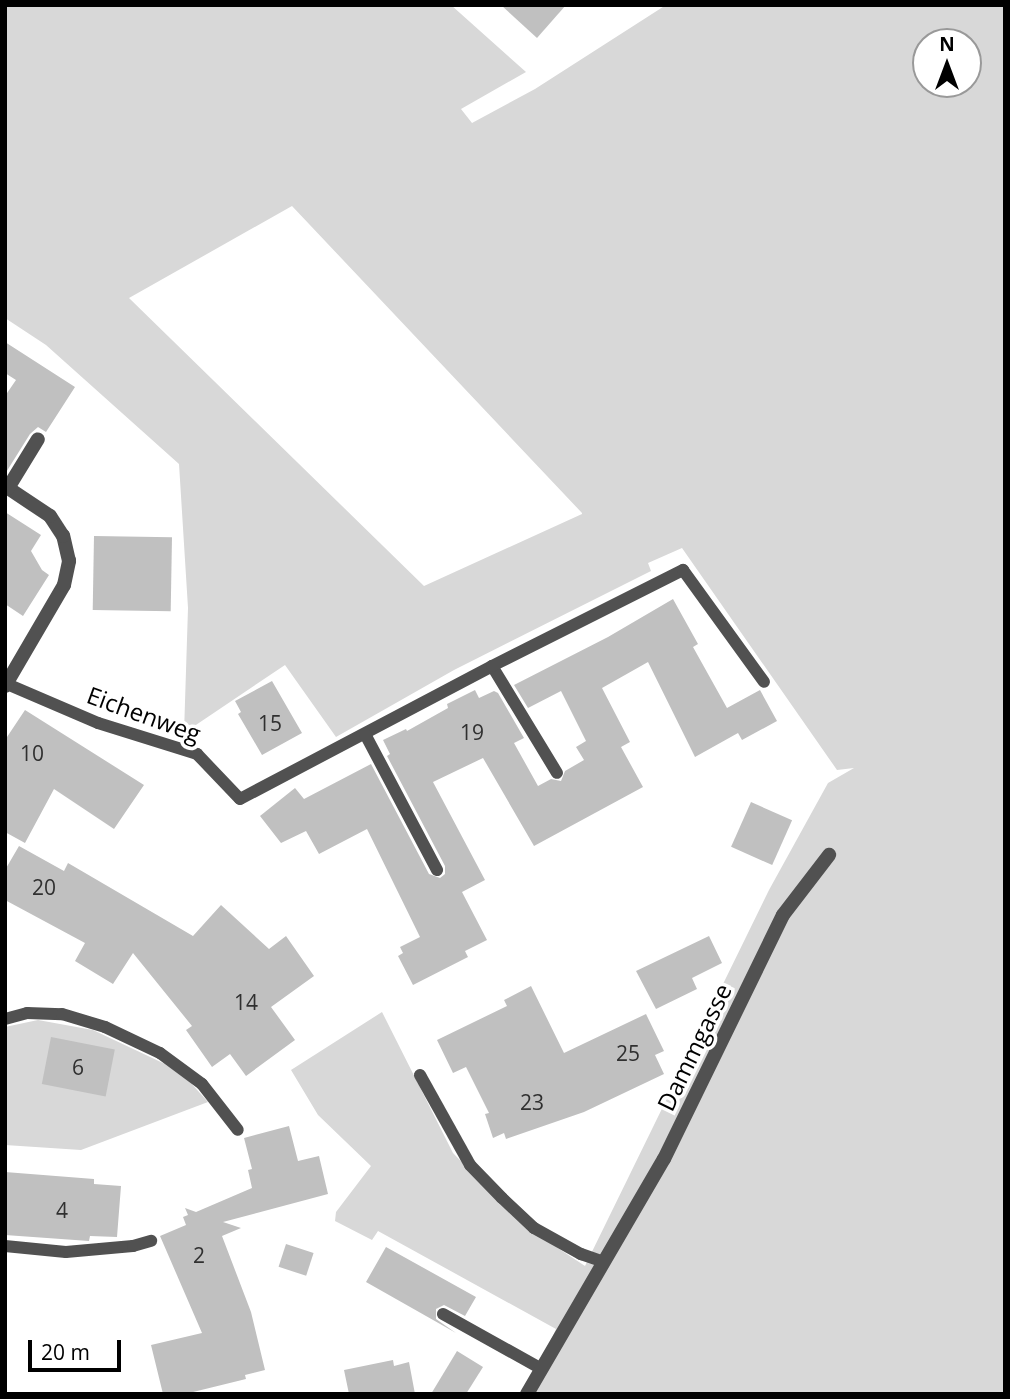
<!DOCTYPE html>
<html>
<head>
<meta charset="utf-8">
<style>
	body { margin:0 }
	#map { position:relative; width:1010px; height:1399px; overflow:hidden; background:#fff; font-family:"Open Sans",sans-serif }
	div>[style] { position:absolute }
	.green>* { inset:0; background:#d8d8d8 }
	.building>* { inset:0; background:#c0c0c0; transform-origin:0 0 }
	.lane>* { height:12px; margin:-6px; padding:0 6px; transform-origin:6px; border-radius:6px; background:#515151 }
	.street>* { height:14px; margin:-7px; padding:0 7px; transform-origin:7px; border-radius:7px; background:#515151 }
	span { translate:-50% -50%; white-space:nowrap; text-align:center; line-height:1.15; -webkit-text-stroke:7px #fff; paint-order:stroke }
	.number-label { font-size:21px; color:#303030 }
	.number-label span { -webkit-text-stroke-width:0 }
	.street-label { font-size:24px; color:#000 }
	.frame { position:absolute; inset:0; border:7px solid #000; pointer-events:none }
	.north { position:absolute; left:912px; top:28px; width:70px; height:70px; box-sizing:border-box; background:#fff; border:2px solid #999; border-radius:50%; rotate:0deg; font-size:19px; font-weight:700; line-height:28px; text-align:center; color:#000 }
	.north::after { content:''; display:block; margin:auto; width:24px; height:32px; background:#000; clip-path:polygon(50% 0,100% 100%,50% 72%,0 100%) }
	.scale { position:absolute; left:28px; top:1340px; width:93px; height:32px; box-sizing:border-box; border:4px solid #000; border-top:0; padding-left:9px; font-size:21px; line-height:24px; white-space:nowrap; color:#000; -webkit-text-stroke:5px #fff; paint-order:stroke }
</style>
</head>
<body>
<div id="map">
	<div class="green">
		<i style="clip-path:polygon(evenodd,5px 5px,451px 5px,526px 72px,461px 109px,472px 123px,535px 89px,666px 5px,1005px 5px,1005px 1394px,527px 1394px,556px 1329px,378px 1231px,372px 1240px,335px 1221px,336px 1212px,371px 1166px,318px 1115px,291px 1070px,382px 1012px,453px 1153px,523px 1225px,585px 1266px,769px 890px,828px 783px,854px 768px,837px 770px,682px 548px,648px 563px,651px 571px,454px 670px,336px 737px,285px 665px,184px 733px,188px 608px,179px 464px,46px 345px,5px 318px,5px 5px,926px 42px,968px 42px,968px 84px,926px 84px,926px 42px,5px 5px,292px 206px,582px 513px,582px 514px,424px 586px,129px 298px,292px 206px)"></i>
		<i style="clip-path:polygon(38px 1020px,93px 1030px,165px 1064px,190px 1082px,208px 1102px,81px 1150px,5px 1145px,5px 1027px)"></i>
	</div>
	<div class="building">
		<i style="clip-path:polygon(501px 5px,566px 5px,537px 38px)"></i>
		<i style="clip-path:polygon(5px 342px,75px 387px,46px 432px,38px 427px,30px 434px,5px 474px,5px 396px,16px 380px,5px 373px)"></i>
		<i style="clip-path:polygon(5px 512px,41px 535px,31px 551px,42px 570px,49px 575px,23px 616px,5px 604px)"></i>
		<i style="left:94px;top:536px;width:78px;height:74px;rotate:1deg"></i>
		<i style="clip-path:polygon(673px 599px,698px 644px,693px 647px,727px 708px,760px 690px,777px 721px,742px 740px,738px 733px,695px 757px,648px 662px,602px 688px,630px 742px,621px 747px,643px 787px,534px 846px,483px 758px,433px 782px,485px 880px,462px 892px,487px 940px,465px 951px,468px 957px,413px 985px,398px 956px,403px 953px,400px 947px,420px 937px,367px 829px,319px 854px,306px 831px,281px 843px,260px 816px,295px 788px,304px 799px,371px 764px,429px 874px,440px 878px,445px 874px,445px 866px,387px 756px,390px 754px,383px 740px,406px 729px,407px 731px,448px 708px,447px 704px,475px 690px,479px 698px,494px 691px,498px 693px,524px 738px,514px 743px,538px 786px,551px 779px,561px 781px,565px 771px,584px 760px,576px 747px,586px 741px,561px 691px,528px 708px,514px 685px,608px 637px)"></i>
		<i style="clip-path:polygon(272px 681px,302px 733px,262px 755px,238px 714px,241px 712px,235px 701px)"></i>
		<i style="clip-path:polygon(25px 710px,144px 785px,114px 829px,54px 789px,25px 843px,5px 832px,5px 740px)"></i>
		<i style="left:751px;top:802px;width:45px;height:49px;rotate:24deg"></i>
		<i style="clip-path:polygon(19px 846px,64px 871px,68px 863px,193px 936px,221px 905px,269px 949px,286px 936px,314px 976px,271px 1007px,295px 1040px,246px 1076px,230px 1054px,212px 1067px,186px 1030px,192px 1026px,133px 953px,113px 984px,75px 961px,85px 943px,5px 900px,5px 870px)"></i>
		<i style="clip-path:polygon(709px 936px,722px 963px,692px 978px,697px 989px,656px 1009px,636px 971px)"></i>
		<i style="clip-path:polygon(531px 986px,564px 1053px,646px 1014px,664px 1051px,655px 1055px,664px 1074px,584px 1112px,506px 1139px,504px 1133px,493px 1138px,485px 1114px,489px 1113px,466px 1067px,453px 1073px,437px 1040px,507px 1006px,504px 1000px)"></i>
		<i style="left:51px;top:1037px;width:65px;height:48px;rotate:11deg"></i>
		<i style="clip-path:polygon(289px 1126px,298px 1161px,319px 1156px,328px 1194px,223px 1222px,241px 1228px,222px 1236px,251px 1312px,265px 1370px,245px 1375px,246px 1379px,185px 1394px,163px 1394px,151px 1345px,202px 1333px,160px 1236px,186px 1225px,183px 1217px,188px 1215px,185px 1208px,196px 1212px,252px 1188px,248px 1170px,252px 1169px,244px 1138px)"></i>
		<i style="clip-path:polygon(5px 1172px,94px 1179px,94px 1184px,121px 1186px,117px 1237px,90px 1236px,89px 1241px,5px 1235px)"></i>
		<i style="left:286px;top:1244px;width:29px;height:24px;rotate:18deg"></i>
		<i style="clip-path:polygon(386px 1247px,476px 1297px,465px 1316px,444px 1305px,436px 1309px,436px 1319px,456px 1333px,366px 1282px)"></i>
		<i style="clip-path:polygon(457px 1351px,483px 1367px,466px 1394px,431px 1394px)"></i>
		<i style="clip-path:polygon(393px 1360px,394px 1366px,409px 1362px,415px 1394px,349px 1394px,344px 1370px)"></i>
	</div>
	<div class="lane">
		<i style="left:492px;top:666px;width:125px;rotate:58.7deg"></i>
		<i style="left:7px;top:684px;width:99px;rotate:23.2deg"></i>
		<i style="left:98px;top:723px;width:104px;rotate:17.4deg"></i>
		<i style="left:197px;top:754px;width:62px;rotate:46.3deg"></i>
		<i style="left:240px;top:799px;width:285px;rotate:-27.8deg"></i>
		<i style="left:492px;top:666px;width:214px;rotate:-26.7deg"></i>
		<i style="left:683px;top:570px;width:138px;rotate:54.1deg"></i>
		<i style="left:365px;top:734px;width:154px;rotate:62.1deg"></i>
		<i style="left:5px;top:1019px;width:23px;rotate:-15deg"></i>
		<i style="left:27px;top:1013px;width:35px;rotate:2deg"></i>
		<i style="left:62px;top:1014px;width:45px;rotate:16.8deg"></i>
		<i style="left:105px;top:1027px;width:61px;rotate:25.3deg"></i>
		<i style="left:160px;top:1053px;width:52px;rotate:36.4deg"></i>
		<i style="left:202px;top:1084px;width:58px;rotate:52deg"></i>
		<i style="left:420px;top:1075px;width:103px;rotate:60.9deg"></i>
		<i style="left:470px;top:1165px;width:46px;rotate:45.9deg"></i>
		<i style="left:502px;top:1198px;width:44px;rotate:43.2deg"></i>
		<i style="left:534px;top:1228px;width:54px;rotate:29deg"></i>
		<i style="left:581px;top:1254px;width:24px;rotate:19deg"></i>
		<i style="left:5px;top:1246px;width:61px;rotate:5.6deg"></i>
		<i style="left:66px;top:1252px;width:67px;rotate:-5.1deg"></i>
		<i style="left:133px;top:1246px;width:19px;rotate:-16deg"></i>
		<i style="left:443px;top:1314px;width:113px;rotate:29.1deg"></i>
	</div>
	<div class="street">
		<i style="left:5px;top:686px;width:117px;rotate:-59.7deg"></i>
		<i style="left:64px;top:585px;width:25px;rotate:-78deg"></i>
		<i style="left:69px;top:561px;width:26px;rotate:-103deg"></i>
		<i style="left:63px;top:536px;width:24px;rotate:-123deg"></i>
		<i style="left:50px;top:516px;width:50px;rotate:-146.3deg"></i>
		<i style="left:8px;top:488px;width:57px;rotate:-58.5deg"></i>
		<i style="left:527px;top:1394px;width:272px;rotate:-59.8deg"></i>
		<i style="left:664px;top:1159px;width:271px;rotate:-64deg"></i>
		<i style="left:783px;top:915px;width:76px;rotate:-52.5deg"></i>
	</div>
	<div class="number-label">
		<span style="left:270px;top:723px">15</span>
		<span style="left:472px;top:732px">19</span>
		<span style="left:32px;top:753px">10</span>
		<span style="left:44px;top:887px">20</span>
		<span style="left:246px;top:1002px">14</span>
		<span style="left:628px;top:1053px">25</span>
		<span style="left:78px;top:1067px">6</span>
		<span style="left:532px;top:1102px">23</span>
		<span style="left:62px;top:1210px">4</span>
		<span style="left:199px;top:1255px">2</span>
	</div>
	<div class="street-label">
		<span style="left:144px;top:714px;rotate:20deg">Eichenweg</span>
		<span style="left:694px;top:1047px;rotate:-64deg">Dammgasse</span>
	</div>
	<div class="frame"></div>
	<div class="north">N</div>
	<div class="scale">20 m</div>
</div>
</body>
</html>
